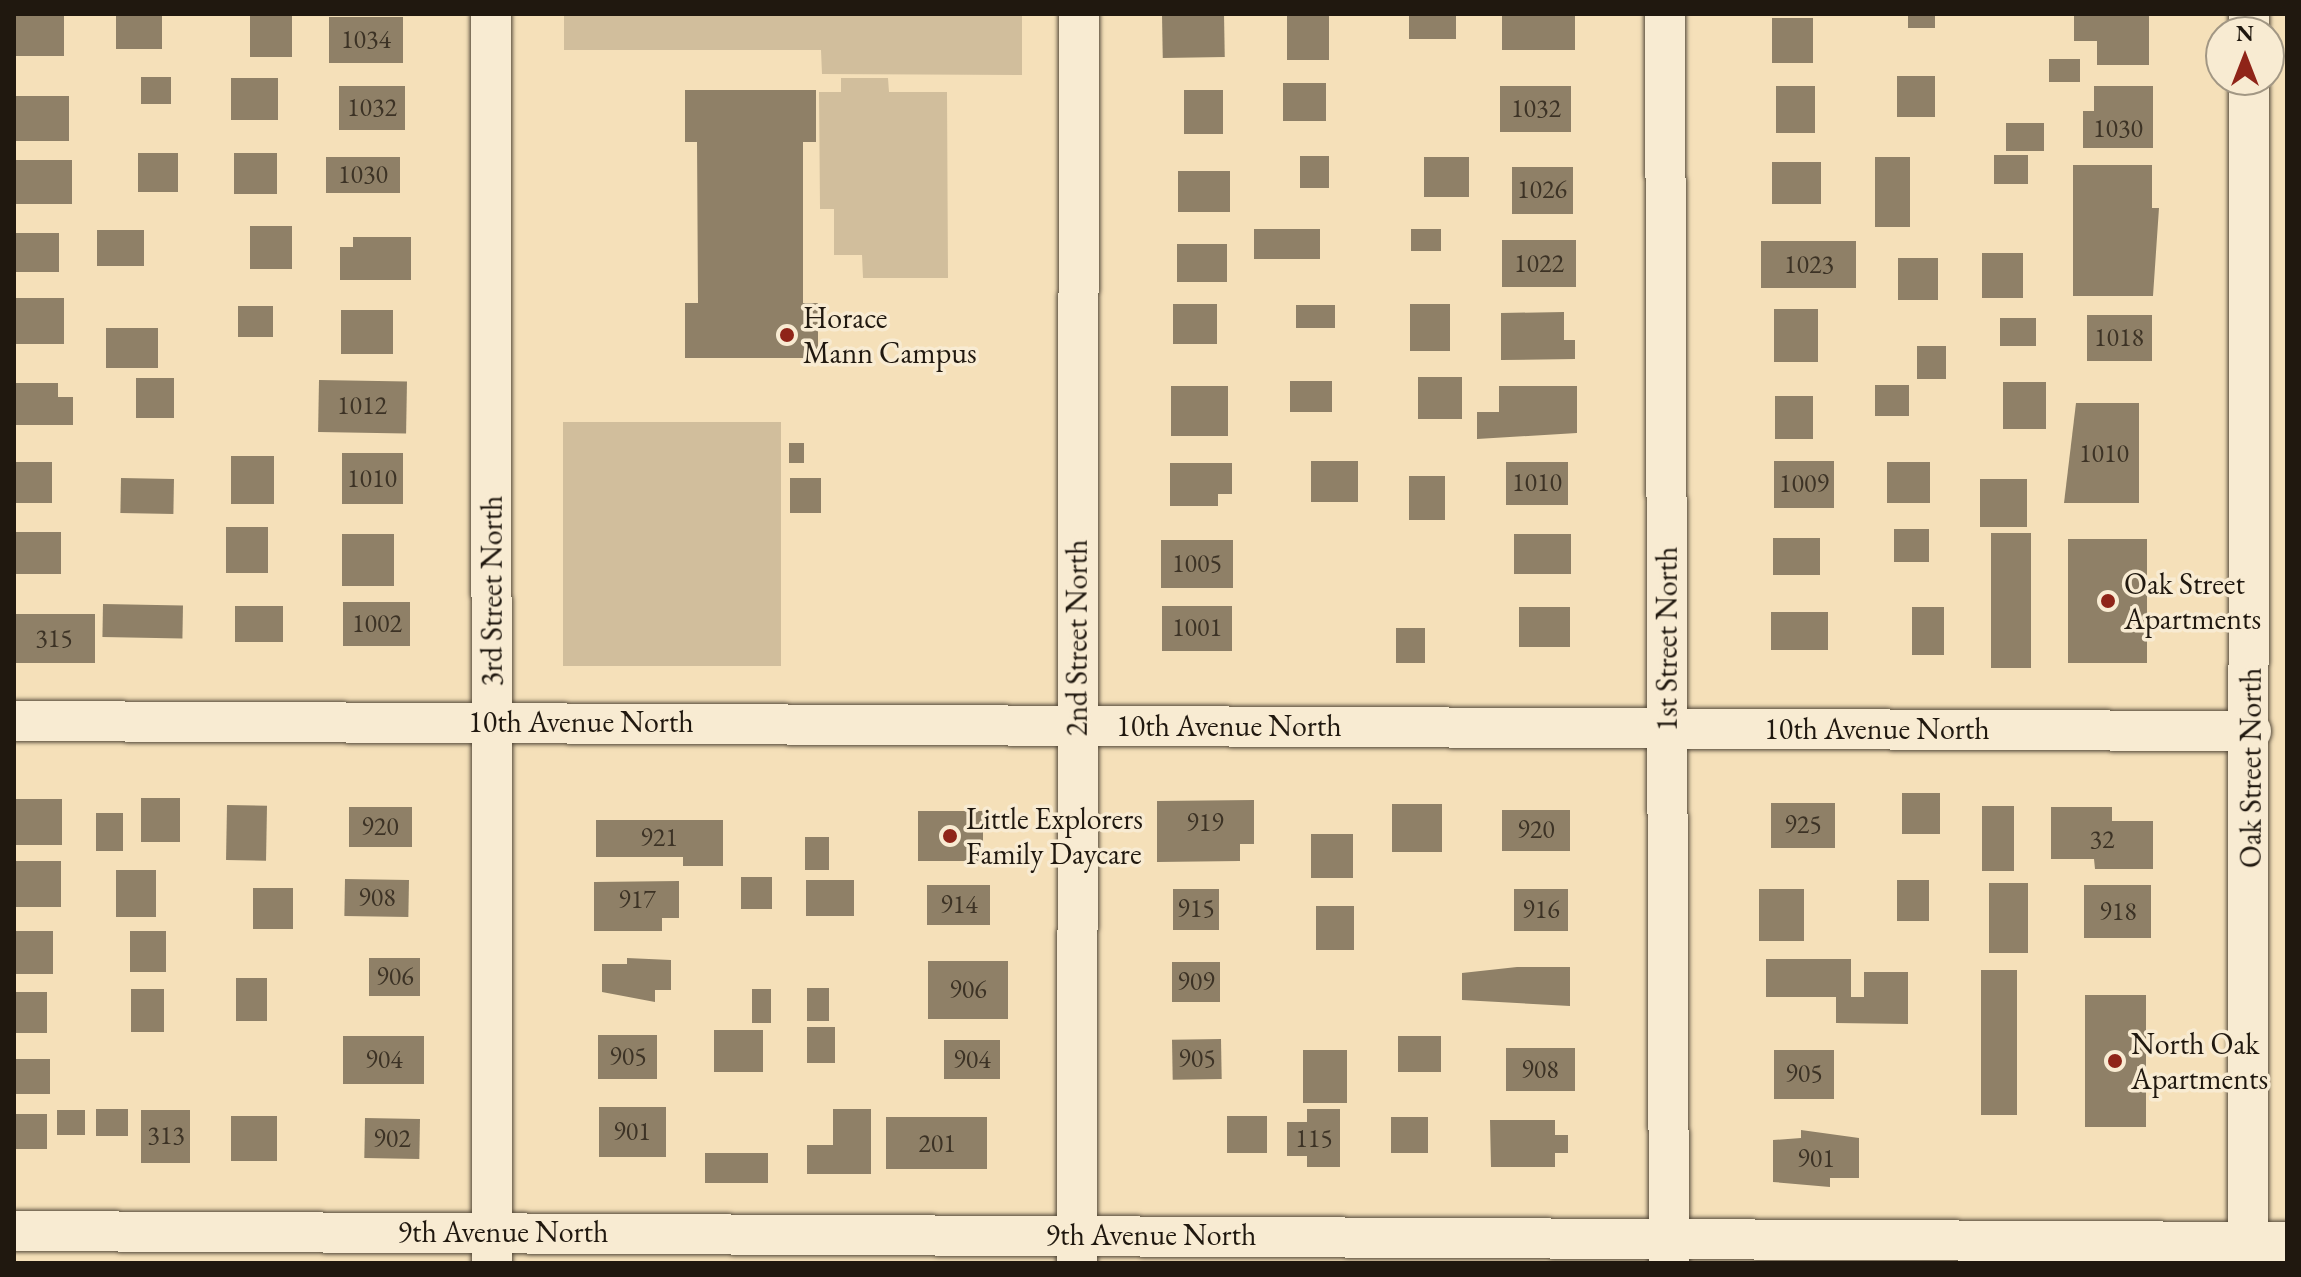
<!DOCTYPE html>
<html>
<head>
<meta charset="utf-8">
<style>
	body { margin:0 }
	#map { position:relative; width:2301px; height:1277px; overflow:hidden; background:#f5e0b9; font-family:"EB Garamond",serif }
	div>[style] { position:absolute }
	.green>* { inset:0; background:#d1be9c; transform-origin:0 0 }
	.building>* { inset:0; background:#8f8067; transform-origin:0 0 }
	.roads { filter:drop-shadow(0 0 2px #554a3a) drop-shadow(0 0 2px #554a3a) }
	.minor>* { height:40px; margin:-20px; padding:0 20px; transform-origin:20px; border-radius:20px; background:#f8ebd2 }
	.dots>* { width:22px; height:22px; translate:-50% -50%; box-sizing:border-box; border:4px solid #f8ebd2; border-radius:50% }
	span { translate:-50% -50%; white-space:nowrap; text-align:center; line-height:1.15; -webkit-text-stroke:7px #f8ebd2; paint-order:stroke }
	.number-label { font-size:26px; color:#3c3225 }
	.number-label span { -webkit-text-stroke-width:0 }
	.poi-label { font-size:30px; color:#20180f }
	.left { translate:0 -50%; text-align:left }
	.street-label { font-size:30px; color:#20180f }
	.frame { position:absolute; inset:0; border:16px solid #20180f; pointer-events:none }
	.north { position:absolute; left:2205px; top:16px; width:80px; height:80px; box-sizing:border-box; background:#f8ebd2; border:2px solid #a29784; border-radius:50%; rotate:0deg; font-size:22px; font-weight:700; line-height:32px; text-align:center; color:#20180f }
	.north::after { content:''; display:block; margin:auto; width:28px; height:36px; background:#8f2418; clip-path:polygon(50% 0,100% 100%,50% 72%,0 100%) }
</style>
</head>
<body>
<div id="map">
	<div class="green">
		<i style="clip-path:polygon(564px 14px,1022px 14px,1022px 75px,822px 74px,821px 50px,564px 50px)"></i>
		<i style="clip-path:polygon(841px 78px,888px 78px,889px 92px,947px 92px,948px 278px,863px 278px,862px 255px,834px 255px,834px 209px,820px 209px,819px 92px,841px 92px)"></i>
		<i style="left:781px;top:422px;width:244px;height:218px;rotate:90deg"></i>
	</div>
	<div class="building">
		<i style="left:14px;top:14px;width:50px;height:42px"></i>
		<i style="left:116px;top:14px;width:46px;height:35px"></i>
		<i style="left:250px;top:14px;width:42px;height:43px"></i>
		<i style="left:1224px;top:14px;width:43px;height:62px;rotate:89deg"></i>
		<i style="left:1287px;top:14px;width:42px;height:46px"></i>
		<i style="left:1409px;top:14px;width:47px;height:25px"></i>
		<i style="left:1502px;top:14px;width:73px;height:36px"></i>
		<i style="left:1908px;top:14px;width:27px;height:14px"></i>
		<i style="clip-path:polygon(2074px 14px,2149px 14px,2149px 65px,2097px 65px,2097px 41px,2074px 41px)"></i>
		<i style="left:329px;top:17px;width:74px;height:46px"></i>
		<i style="left:1772px;top:18px;width:41px;height:45px"></i>
		<i style="left:2049px;top:59px;width:31px;height:23px"></i>
		<i style="left:1897px;top:76px;width:38px;height:41px"></i>
		<i style="left:141px;top:77px;width:30px;height:27px"></i>
		<i style="left:231px;top:78px;width:47px;height:42px"></i>
		<i style="left:1326px;top:83px;width:38px;height:43px;rotate:90deg"></i>
		<i style="left:339px;top:86px;width:66px;height:44px"></i>
		<i style="left:1500px;top:86px;width:71px;height:46px"></i>
		<i style="left:1776px;top:86px;width:39px;height:47px"></i>
		<i style="clip-path:polygon(2094px 86px,2153px 86px,2153px 148px,2083px 148px,2083px 111px,2094px 111px)"></i>
		<i style="clip-path:polygon(685px 90px,816px 90px,816px 142px,803px 142px,803px 303px,818px 303px,818px 358px,685px 358px,685px 303px,698px 303px,697px 142px,685px 142px)"></i>
		<i style="left:1184px;top:90px;width:39px;height:44px"></i>
		<i style="left:14px;top:96px;width:55px;height:45px"></i>
		<i style="left:2006px;top:123px;width:38px;height:28px"></i>
		<i style="left:138px;top:153px;width:40px;height:39px"></i>
		<i style="left:234px;top:153px;width:43px;height:41px"></i>
		<i style="left:1994px;top:155px;width:34px;height:29px"></i>
		<i style="left:1300px;top:156px;width:29px;height:32px"></i>
		<i style="left:326px;top:157px;width:74px;height:36px"></i>
		<i style="left:1424px;top:157px;width:45px;height:40px"></i>
		<i style="left:1875px;top:157px;width:35px;height:70px"></i>
		<i style="left:14px;top:160px;width:58px;height:44px"></i>
		<i style="left:1772px;top:162px;width:49px;height:42px"></i>
		<i style="clip-path:polygon(2073px 165px,2152px 165px,2152px 208px,2159px 208px,2153px 296px,2073px 296px)"></i>
		<i style="left:1512px;top:167px;width:61px;height:47px"></i>
		<i style="left:1178px;top:171px;width:52px;height:41px"></i>
		<i style="left:250px;top:226px;width:42px;height:43px"></i>
		<i style="left:1254px;top:229px;width:66px;height:30px"></i>
		<i style="left:1411px;top:229px;width:30px;height:22px"></i>
		<i style="left:97px;top:230px;width:47px;height:36px"></i>
		<i style="left:14px;top:233px;width:45px;height:39px"></i>
		<i style="clip-path:polygon(353px 237px,411px 237px,411px 280px,340px 280px,340px 247px,353px 247px)"></i>
		<i style="left:1502px;top:240px;width:74px;height:47px"></i>
		<i style="left:1761px;top:241px;width:95px;height:47px"></i>
		<i style="left:1177px;top:244px;width:50px;height:38px"></i>
		<i style="left:2023px;top:253px;width:45px;height:41px;rotate:90deg"></i>
		<i style="left:1898px;top:258px;width:40px;height:42px"></i>
		<i style="left:14px;top:298px;width:50px;height:46px"></i>
		<i style="left:1217px;top:304px;width:40px;height:44px;rotate:90deg"></i>
		<i style="left:1450px;top:304px;width:47px;height:40px;rotate:90deg"></i>
		<i style="left:1296px;top:305px;width:39px;height:23px"></i>
		<i style="left:238px;top:306px;width:35px;height:31px"></i>
		<i style="left:1774px;top:309px;width:44px;height:53px"></i>
		<i style="left:341px;top:310px;width:52px;height:44px"></i>
		<i style="clip-path:polygon(1564px 312px,1564px 340px,1575px 340px,1575px 359px,1501px 360px,1501px 313px)"></i>
		<i style="left:2087px;top:315px;width:65px;height:46px"></i>
		<i style="left:2000px;top:318px;width:36px;height:28px"></i>
		<i style="left:106px;top:328px;width:52px;height:40px"></i>
		<i style="left:1917px;top:346px;width:29px;height:33px"></i>
		<i style="left:1418px;top:377px;width:44px;height:42px"></i>
		<i style="left:136px;top:378px;width:38px;height:40px"></i>
		<i style="left:319px;top:380px;width:88px;height:52px;rotate:1deg"></i>
		<i style="left:1290px;top:381px;width:42px;height:31px"></i>
		<i style="left:2046px;top:382px;width:47px;height:43px;rotate:90deg"></i>
		<i style="clip-path:polygon(14px 383px,58px 383px,58px 397px,73px 397px,73px 425px,14px 425px)"></i>
		<i style="left:1875px;top:385px;width:34px;height:31px"></i>
		<i style="left:1171px;top:386px;width:57px;height:50px"></i>
		<i style="clip-path:polygon(1499px 386px,1577px 386px,1577px 433px,1477px 439px,1477px 412px,1499px 412px)"></i>
		<i style="left:1775px;top:396px;width:38px;height:43px"></i>
		<i style="clip-path:polygon(2076px 403px,2139px 403px,2139px 503px,2064px 503px)"></i>
		<i style="left:789px;top:443px;width:15px;height:20px"></i>
		<i style="left:342px;top:453px;width:61px;height:51px"></i>
		<i style="left:231px;top:456px;width:43px;height:48px"></i>
		<i style="left:1311px;top:461px;width:47px;height:41px"></i>
		<i style="left:1774px;top:461px;width:60px;height:47px"></i>
		<i style="left:14px;top:462px;width:38px;height:41px"></i>
		<i style="left:1506px;top:462px;width:62px;height:43px"></i>
		<i style="left:1887px;top:462px;width:43px;height:41px"></i>
		<i style="clip-path:polygon(1170px 463px,1232px 463px,1232px 494px,1218px 494px,1218px 506px,1170px 506px)"></i>
		<i style="left:1409px;top:476px;width:36px;height:44px"></i>
		<i style="left:121px;top:478px;width:53px;height:35px;rotate:1deg"></i>
		<i style="left:790px;top:478px;width:31px;height:35px"></i>
		<i style="left:1980px;top:479px;width:47px;height:48px"></i>
		<i style="left:226px;top:527px;width:42px;height:46px"></i>
		<i style="left:1894px;top:529px;width:35px;height:33px"></i>
		<i style="left:14px;top:532px;width:47px;height:42px"></i>
		<i style="left:1991px;top:533px;width:40px;height:135px"></i>
		<i style="left:342px;top:534px;width:52px;height:52px"></i>
		<i style="left:1514px;top:534px;width:57px;height:40px"></i>
		<i style="left:1773px;top:538px;width:47px;height:37px"></i>
		<i style="left:2068px;top:539px;width:79px;height:124px"></i>
		<i style="left:1233px;top:540px;width:48px;height:72px;rotate:90deg"></i>
		<i style="left:343px;top:602px;width:67px;height:44px"></i>
		<i style="left:103px;top:604px;width:80px;height:33px;rotate:1deg"></i>
		<i style="left:235px;top:606px;width:48px;height:36px"></i>
		<i style="left:1162px;top:606px;width:70px;height:45px"></i>
		<i style="left:1519px;top:607px;width:51px;height:40px"></i>
		<i style="left:1912px;top:607px;width:32px;height:48px"></i>
		<i style="left:1771px;top:612px;width:57px;height:38px"></i>
		<i style="left:14px;top:614px;width:81px;height:49px"></i>
		<i style="left:1396px;top:628px;width:29px;height:35px"></i>
		<i style="left:1902px;top:793px;width:38px;height:41px"></i>
		<i style="left:141px;top:798px;width:39px;height:44px"></i>
		<i style="left:14px;top:799px;width:48px;height:46px"></i>
		<i style="clip-path:polygon(1254px 800px,1254px 844px,1240px 844px,1240px 861px,1157px 862px,1157px 801px)"></i>
		<i style="left:1771px;top:803px;width:64px;height:45px"></i>
		<i style="left:1392px;top:804px;width:50px;height:48px"></i>
		<i style="left:227px;top:805px;width:40px;height:55px;rotate:1deg"></i>
		<i style="left:1982px;top:806px;width:32px;height:65px"></i>
		<i style="left:349px;top:807px;width:63px;height:40px"></i>
		<i style="clip-path:polygon(2051px 807px,2112px 807px,2112px 821px,2153px 821px,2153px 869px,2095px 869px,2094px 859px,2051px 859px)"></i>
		<i style="left:1502px;top:810px;width:68px;height:41px"></i>
		<i style="left:918px;top:811px;width:65px;height:50px"></i>
		<i style="left:96px;top:813px;width:27px;height:38px"></i>
		<i style="clip-path:polygon(596px 820px,723px 820px,723px 866px,683px 866px,683px 857px,596px 857px)"></i>
		<i style="left:1311px;top:834px;width:42px;height:44px"></i>
		<i style="left:805px;top:837px;width:24px;height:33px"></i>
		<i style="left:14px;top:861px;width:47px;height:46px"></i>
		<i style="left:116px;top:870px;width:40px;height:47px"></i>
		<i style="left:741px;top:877px;width:31px;height:32px"></i>
		<i style="left:345px;top:879px;width:64px;height:37px;rotate:1deg"></i>
		<i style="left:806px;top:880px;width:48px;height:36px"></i>
		<i style="left:1897px;top:880px;width:32px;height:41px"></i>
		<i style="clip-path:polygon(679px 881px,679px 918px,662px 918px,662px 931px,594px 931px,594px 882px)"></i>
		<i style="left:1989px;top:883px;width:39px;height:70px"></i>
		<i style="left:927px;top:885px;width:63px;height:40px"></i>
		<i style="left:2084px;top:885px;width:67px;height:53px"></i>
		<i style="left:253px;top:888px;width:40px;height:41px"></i>
		<i style="left:1173px;top:889px;width:46px;height:41px"></i>
		<i style="left:1514px;top:889px;width:54px;height:42px"></i>
		<i style="left:1759px;top:889px;width:45px;height:52px"></i>
		<i style="left:1316px;top:906px;width:38px;height:44px"></i>
		<i style="left:14px;top:931px;width:39px;height:43px"></i>
		<i style="left:130px;top:931px;width:36px;height:41px"></i>
		<i style="left:369px;top:958px;width:51px;height:38px"></i>
		<i style="clip-path:polygon(627px 958px,671px 960px,671px 990px,655px 990px,655px 1002px,602px 992px,602px 964px,627px 964px)"></i>
		<i style="clip-path:polygon(1766px 959px,1851px 959px,1851px 997px,1864px 997px,1864px 972px,1908px 972px,1908px 1024px,1836px 1023px,1836px 997px,1766px 997px)"></i>
		<i style="left:928px;top:961px;width:80px;height:58px"></i>
		<i style="left:1172px;top:962px;width:48px;height:40px"></i>
		<i style="clip-path:polygon(1517px 967px,1570px 967px,1570px 1006px,1462px 1000px,1462px 973px)"></i>
		<i style="left:1981px;top:970px;width:36px;height:145px"></i>
		<i style="left:236px;top:978px;width:31px;height:43px"></i>
		<i style="left:807px;top:988px;width:22px;height:33px"></i>
		<i style="left:131px;top:989px;width:33px;height:43px"></i>
		<i style="left:752px;top:989px;width:19px;height:34px"></i>
		<i style="left:14px;top:992px;width:33px;height:41px"></i>
		<i style="left:2085px;top:995px;width:61px;height:132px"></i>
		<i style="left:807px;top:1027px;width:28px;height:36px"></i>
		<i style="left:714px;top:1030px;width:49px;height:42px"></i>
		<i style="left:598px;top:1035px;width:59px;height:44px"></i>
		<i style="left:343px;top:1036px;width:81px;height:48px"></i>
		<i style="left:1398px;top:1036px;width:43px;height:36px"></i>
		<i style="left:1221px;top:1039px;width:40px;height:49px;rotate:89deg"></i>
		<i style="left:1000px;top:1040px;width:39px;height:56px;rotate:90deg"></i>
		<i style="left:1575px;top:1048px;width:43px;height:69px;rotate:90deg"></i>
		<i style="left:1303px;top:1050px;width:44px;height:53px"></i>
		<i style="left:1774px;top:1050px;width:60px;height:49px"></i>
		<i style="left:14px;top:1059px;width:36px;height:35px"></i>
		<i style="left:599px;top:1107px;width:67px;height:50px"></i>
		<i style="left:96px;top:1109px;width:32px;height:27px"></i>
		<i style="clip-path:polygon(833px 1109px,871px 1109px,871px 1174px,807px 1174px,807px 1145px,833px 1145px)"></i>
		<i style="clip-path:polygon(1307px 1109px,1340px 1109px,1340px 1167px,1307px 1167px,1307px 1156px,1287px 1156px,1287px 1122px,1307px 1122px)"></i>
		<i style="left:57px;top:1110px;width:28px;height:25px"></i>
		<i style="left:141px;top:1110px;width:49px;height:53px"></i>
		<i style="left:14px;top:1114px;width:33px;height:35px"></i>
		<i style="left:231px;top:1116px;width:46px;height:45px"></i>
		<i style="left:1227px;top:1116px;width:40px;height:37px"></i>
		<i style="left:987px;top:1117px;width:52px;height:101px;rotate:90deg"></i>
		<i style="left:1391px;top:1117px;width:37px;height:36px"></i>
		<i style="left:365px;top:1118px;width:55px;height:40px;rotate:1deg"></i>
		<i style="clip-path:polygon(1490px 1120px,1555px 1120px,1555px 1135px,1568px 1135px,1568px 1153px,1555px 1153px,1555px 1167px,1491px 1167px)"></i>
		<i style="clip-path:polygon(1801px 1130px,1859px 1138px,1859px 1178px,1830px 1178px,1830px 1187px,1773px 1182px,1773px 1140px,1801px 1138px)"></i>
		<i style="left:768px;top:1153px;width:30px;height:63px;rotate:90deg"></i>
	</div>
	<div class="roads">
		<div class="minor">
			<i style="left:491px;top:14px;width:1249px;rotate:89.95deg"></i>
			<i style="left:1665px;top:14px;width:1249px;rotate:89.82deg"></i>
			<i style="left:2249px;top:14px;width:18px;rotate:90deg"></i>
			<i style="left:14px;top:721px;width:2237px;rotate:0.26deg"></i>
			<i style="left:14px;top:1231px;width:2273px;rotate:0.28deg"></i>
			<i style="left:1077px;top:1263px;width:1249px;rotate:-89.91deg"></i>
			<i style="left:2248px;top:1263px;width:1183px;rotate:-89.95deg"></i>
		</div>
	</div>
	<div class="dots">
		<i style="left:787px;top:335px;background:#8f2418"></i>
		<i style="left:2108px;top:601px;background:#8f2418"></i>
		<i style="left:950px;top:836px;background:#8f2418"></i>
		<i style="left:2115px;top:1061px;background:#8f2418"></i>
	</div>
	<div class="number-label">
		<span style="left:366px;top:40px">1034</span>
		<span style="left:372px;top:108px">1032</span>
		<span style="left:1536px;top:109px">1032</span>
		<span style="left:2118px;top:129px">1030</span>
		<span style="left:363px;top:175px">1030</span>
		<span style="left:1542px;top:190px">1026</span>
		<span style="left:1539px;top:264px">1022</span>
		<span style="left:1809px;top:265px">1023</span>
		<span style="left:2119px;top:338px">1018</span>
		<span style="left:362px;top:406px">1012</span>
		<span style="left:2104px;top:454px">1010</span>
		<span style="left:372px;top:479px">1010</span>
		<span style="left:1537px;top:483px">1010</span>
		<span style="left:1804px;top:484px">1009</span>
		<span style="left:1197px;top:564px">1005</span>
		<span style="left:377px;top:624px">1002</span>
		<span style="left:1197px;top:628px">1001</span>
		<span style="left:54px;top:639px">315</span>
		<span style="left:1205px;top:823px">919</span>
		<span style="left:1803px;top:825px">925</span>
		<span style="left:380px;top:827px">920</span>
		<span style="left:1536px;top:830px">920</span>
		<span style="left:659px;top:838px">921</span>
		<span style="left:2102px;top:840px">32</span>
		<span style="left:377px;top:898px">908</span>
		<span style="left:637px;top:900px">917</span>
		<span style="left:959px;top:905px">914</span>
		<span style="left:1196px;top:909px">915</span>
		<span style="left:1541px;top:910px">916</span>
		<span style="left:2118px;top:912px">918</span>
		<span style="left:395px;top:977px">906</span>
		<span style="left:1196px;top:982px">909</span>
		<span style="left:968px;top:990px">906</span>
		<span style="left:628px;top:1057px">905</span>
		<span style="left:1197px;top:1059px">905</span>
		<span style="left:384px;top:1060px">904</span>
		<span style="left:972px;top:1060px">904</span>
		<span style="left:1540px;top:1070px">908</span>
		<span style="left:1804px;top:1074px">905</span>
		<span style="left:632px;top:1132px">901</span>
		<span style="left:166px;top:1136px">313</span>
		<span style="left:392px;top:1139px">902</span>
		<span style="left:1314px;top:1139px">115</span>
		<span style="left:937px;top:1144px">201</span>
		<span style="left:1816px;top:1159px">901</span>
	</div>
	<div class="poi-label">
		<span class="left" style="left:803px;top:335px">Horace<br>Mann Campus</span>
		<span class="left" style="left:2124px;top:601px">Oak Street<br>Apartments</span>
		<span class="left" style="left:966px;top:836px">Little Explorers<br>Family Daycare</span>
		<span class="left" style="left:2131px;top:1061px">North Oak<br>Apartments</span>
	</div>
	<div class="street-label">
		<span style="left:492px;top:591px;rotate:-90deg">3rd Street North</span>
		<span style="left:1077px;top:638px;rotate:-90deg">2nd Street North</span>
		<span style="left:1667px;top:639px;rotate:-90deg">1st Street North</span>
		<span style="left:581px;top:722px">10th Avenue North</span>
		<span style="left:1229px;top:726px">10th Avenue North</span>
		<span style="left:1877px;top:729px">10th Avenue North</span>
		<span style="left:2251px;top:768px;rotate:-90deg">Oak Street North</span>
		<span style="left:503px;top:1232px">9th Avenue North</span>
		<span style="left:1151px;top:1235px">9th Avenue North</span>
	</div>
	<div class="frame"></div>
	<div class="north">N</div>
</div>
</body>
</html>
